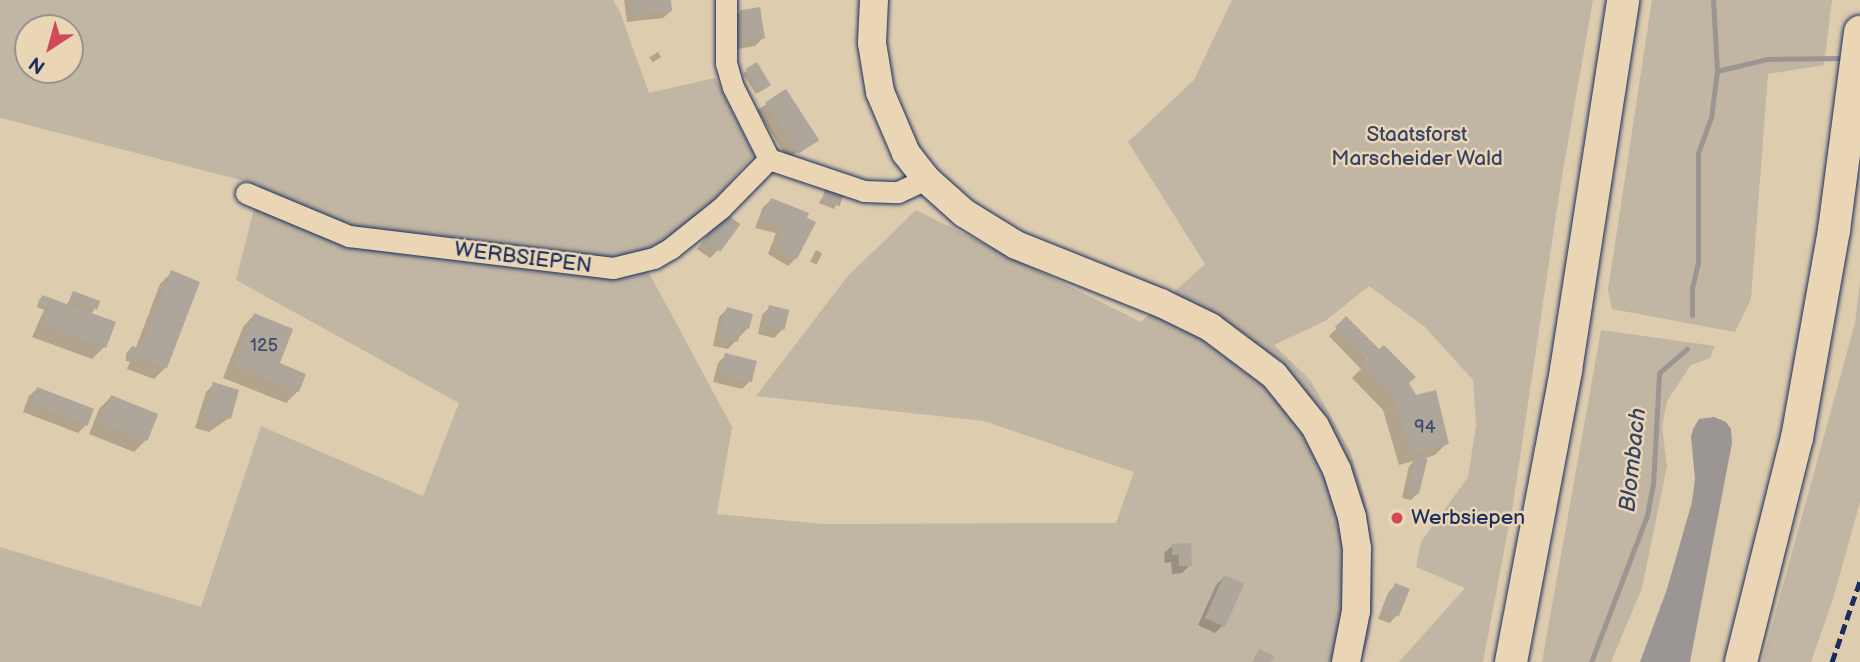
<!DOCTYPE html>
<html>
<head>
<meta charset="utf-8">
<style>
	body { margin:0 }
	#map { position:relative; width:1860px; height:662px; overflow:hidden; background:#deccaf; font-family:"Balsamiq Sans",sans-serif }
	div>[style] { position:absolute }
	.green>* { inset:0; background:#c1b5a3 }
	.water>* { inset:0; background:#9b9693 }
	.shadow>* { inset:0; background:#0003; transform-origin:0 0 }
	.stream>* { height:5px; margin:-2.5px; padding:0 2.5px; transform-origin:2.5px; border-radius:2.5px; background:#9b9693 }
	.building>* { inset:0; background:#aea59b; transform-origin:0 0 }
	.roads { filter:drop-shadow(0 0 2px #1b2f5e) drop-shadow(0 0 2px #1b2f5e) }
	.minor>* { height:21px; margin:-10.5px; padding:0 10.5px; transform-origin:10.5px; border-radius:10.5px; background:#ead6b4 }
	.major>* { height:28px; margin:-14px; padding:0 14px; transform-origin:14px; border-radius:14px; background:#ead6b4 }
	.highway>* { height:32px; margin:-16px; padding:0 16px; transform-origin:16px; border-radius:16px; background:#ead6b4 }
	.rail>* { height:5px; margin-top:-2.5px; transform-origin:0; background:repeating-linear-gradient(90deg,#1b2f5e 0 10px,transparent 0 15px) }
	.dots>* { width:19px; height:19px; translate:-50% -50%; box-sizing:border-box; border:4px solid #ead6b4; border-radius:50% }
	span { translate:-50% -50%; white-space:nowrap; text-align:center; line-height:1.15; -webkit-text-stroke:5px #ead6b4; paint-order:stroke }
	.number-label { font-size:18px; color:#404c6d }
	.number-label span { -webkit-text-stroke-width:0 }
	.park-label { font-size:21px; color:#344368 }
	.street-label { font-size:21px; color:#1b2f5e }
	.poi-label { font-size:21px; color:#1b2f5e }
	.left { translate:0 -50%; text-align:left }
	.water-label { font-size:23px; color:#354469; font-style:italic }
	.north { position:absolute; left:14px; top:14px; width:70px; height:70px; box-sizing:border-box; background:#ead6b4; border:2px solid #979392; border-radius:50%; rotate:216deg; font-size:19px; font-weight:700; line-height:28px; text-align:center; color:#1b2f5e }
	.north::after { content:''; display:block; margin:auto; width:24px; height:32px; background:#d1495b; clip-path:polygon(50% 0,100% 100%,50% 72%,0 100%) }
</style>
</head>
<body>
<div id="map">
	<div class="green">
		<i style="clip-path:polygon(evenodd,0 0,613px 0,620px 12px,649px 93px,715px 78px,754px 154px,696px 222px,640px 256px,732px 427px,717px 514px,824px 524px,1116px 523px,1134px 472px,984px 421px,756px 396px,847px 277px,916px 210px,1141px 322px,1205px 264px,1128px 142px,1194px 80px,1232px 0,1593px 0,1561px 182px,1513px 504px,1483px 662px,1399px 662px,1465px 588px,1416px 567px,1421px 542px,1468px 477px,1476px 426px,1473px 380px,1425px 327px,1369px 286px,1325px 321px,1274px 345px,1311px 381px,1350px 451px,1364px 495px,1371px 538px,1373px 595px,1370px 633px,1361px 662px,0 662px,0 547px,201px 607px,261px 426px,423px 496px,459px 403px,236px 280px,260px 185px,1px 118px,0 120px,0 0,28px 28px,70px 28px,70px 70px,28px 70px,28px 28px)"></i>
		<i style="clip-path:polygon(1652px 0,1832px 0,1824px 65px,1768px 74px,1751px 299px,1735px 332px,1612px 309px,1608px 290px)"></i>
		<i style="clip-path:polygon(1860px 282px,1860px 502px,1833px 599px,1811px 662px,1762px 662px,1855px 323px)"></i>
		<i style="clip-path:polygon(1601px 330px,1715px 346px,1710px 358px,1691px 365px,1667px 401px,1662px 427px,1667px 466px,1642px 588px,1611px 662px,1542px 662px)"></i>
	</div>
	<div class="water">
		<i style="clip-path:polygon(1714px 417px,1726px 422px,1731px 429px,1732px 443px,1690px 662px,1640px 662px,1667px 589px,1692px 502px,1695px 479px,1691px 437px,1693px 429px,1699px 419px)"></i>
	</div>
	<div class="shadow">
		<i style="clip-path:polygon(624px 0,669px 0,671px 11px,663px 18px,627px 22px)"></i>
		<i style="clip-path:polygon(741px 11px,763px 38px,755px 46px,737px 49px,733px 19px)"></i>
		<i style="left:658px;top:52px;width:6px;height:10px;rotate:59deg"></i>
		<i style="clip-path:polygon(747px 70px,766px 88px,756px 94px,743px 74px)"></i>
		<i style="left:786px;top:92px;width:57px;height:34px;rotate:58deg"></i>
		<i style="clip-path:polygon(827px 189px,841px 194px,834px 209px,819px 203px)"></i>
		<i style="clip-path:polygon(771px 200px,807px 214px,796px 258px,788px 266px,768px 254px,776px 233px,755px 228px,763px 207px)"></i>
		<i style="clip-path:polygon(717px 223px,718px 250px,710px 258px,697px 249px)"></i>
		<i style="left:816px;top:250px;width:7px;height:13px;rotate:27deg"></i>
		<i style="clip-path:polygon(172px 272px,166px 367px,154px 379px,127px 369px,130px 362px,126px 361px,126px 353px,135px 350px,160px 284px)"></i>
		<i style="clip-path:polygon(73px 293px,95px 309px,90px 315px,113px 323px,104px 347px,92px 359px,32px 337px,44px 310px,37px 307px,39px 300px,42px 297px,66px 306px)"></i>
		<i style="clip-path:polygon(770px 307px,782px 330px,774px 338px,758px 334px,762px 315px)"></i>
		<i style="clip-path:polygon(727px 309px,747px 329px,728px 349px,713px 346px,719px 317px)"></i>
		<i style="clip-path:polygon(254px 315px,277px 364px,298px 391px,286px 403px,223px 378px,243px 327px)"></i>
		<i style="clip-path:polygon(1346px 319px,1377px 349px,1366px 360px,1407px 383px,1447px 443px,1435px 455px,1426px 458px,1419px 492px,1411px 500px,1402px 498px,1409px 466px,1414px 461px,1399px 465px,1383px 410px,1352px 378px,1361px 369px,1329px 336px)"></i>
		<i style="clip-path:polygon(726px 355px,750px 381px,742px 389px,713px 382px,718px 363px)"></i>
		<i style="clip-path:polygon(214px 384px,229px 418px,209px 432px,195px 428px,206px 392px)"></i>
		<i style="clip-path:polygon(37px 389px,86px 425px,78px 433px,23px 412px,29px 396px)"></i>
		<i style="clip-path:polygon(111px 397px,146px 440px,134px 452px,89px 434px,99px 409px)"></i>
		<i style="clip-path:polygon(1172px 546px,1190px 565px,1182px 573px,1172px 574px,1171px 562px,1165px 563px,1164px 553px)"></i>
		<i style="clip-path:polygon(1224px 577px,1223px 625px,1215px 633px,1198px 625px,1216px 585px)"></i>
		<i style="clip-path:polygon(1395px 585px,1397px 615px,1390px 623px,1378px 619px,1388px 593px)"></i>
	</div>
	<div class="stream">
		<i style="left:1717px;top:71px;width:51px;rotate:-13.5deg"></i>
		<i style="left:1767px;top:59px;width:79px;rotate:-0.7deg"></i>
		<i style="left:1692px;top:315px;width:27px;rotate:-90deg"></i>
		<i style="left:1692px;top:288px;width:26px;rotate:-77deg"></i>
		<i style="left:1698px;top:263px;width:110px;rotate:-90deg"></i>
		<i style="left:1698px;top:153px;width:37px;rotate:-70deg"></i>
		<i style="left:1711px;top:118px;width:47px;rotate:-82.7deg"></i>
		<i style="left:1717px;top:71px;width:71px;rotate:-93.2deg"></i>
		<i style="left:1591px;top:662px;width:157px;rotate:-69.1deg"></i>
		<i style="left:1647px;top:515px;width:31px;rotate:-79deg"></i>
		<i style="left:1653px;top:485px;width:112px;rotate:-86.9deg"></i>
		<i style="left:1659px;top:373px;width:37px;rotate:-41deg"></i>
	</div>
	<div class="building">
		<i style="clip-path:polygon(632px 0,671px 0,672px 11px,634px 15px)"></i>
		<i style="left:760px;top:7px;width:32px;height:20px;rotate:81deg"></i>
		<i style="left:757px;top:62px;width:27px;height:13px;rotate:59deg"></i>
		<i style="left:786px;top:89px;width:61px;height:25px;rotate:57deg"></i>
		<i style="left:826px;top:187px;width:19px;height:14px;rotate:18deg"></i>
		<i style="clip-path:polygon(771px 198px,809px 213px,807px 218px,816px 222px,797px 259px,775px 246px,783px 226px,761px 221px)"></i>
		<i style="left:725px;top:213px;width:19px;height:34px;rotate:36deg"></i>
		<i style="clip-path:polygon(171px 270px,200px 282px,167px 368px,138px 357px,136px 360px,127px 353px,132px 346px,141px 349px)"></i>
		<i style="left:73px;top:291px;width:29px;height:9px;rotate:20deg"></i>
		<i style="clip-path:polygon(42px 295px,116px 322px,106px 348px,43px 325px,49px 307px,39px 303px)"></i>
		<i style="left:769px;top:305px;width:21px;height:21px;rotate:14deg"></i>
		<i style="clip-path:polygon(727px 307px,753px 314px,749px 329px,741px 327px,738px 342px,719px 338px)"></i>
		<i style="clip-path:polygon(254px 313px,293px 329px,280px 363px,306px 374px,299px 392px,234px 366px)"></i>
		<i style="clip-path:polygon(1346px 316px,1379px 349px,1384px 345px,1416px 377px,1409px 383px,1416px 395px,1436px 390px,1449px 444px,1410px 454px,1395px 398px,1363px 365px,1368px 360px,1335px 327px)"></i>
		<i style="left:725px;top:353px;width:33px;height:22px;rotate:14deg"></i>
		<i style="clip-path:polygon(213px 382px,239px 390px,231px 419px,221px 416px,218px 425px,202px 420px)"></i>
		<i style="left:37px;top:387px;width:61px;height:18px;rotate:21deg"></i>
		<i style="left:111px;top:395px;width:51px;height:29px;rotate:22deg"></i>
		<i style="left:1416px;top:456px;width:12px;height:36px;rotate:14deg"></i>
		<i style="clip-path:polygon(1191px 543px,1192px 566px,1179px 566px,1179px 555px,1172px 555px,1172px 544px)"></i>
		<i style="left:1224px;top:575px;width:22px;height:47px;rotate:24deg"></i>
		<i style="left:1395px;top:583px;width:16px;height:30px;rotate:22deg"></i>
		<i style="clip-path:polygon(1259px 649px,1274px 656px,1271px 662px,1252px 662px)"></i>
	</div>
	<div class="roads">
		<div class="minor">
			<i style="left:726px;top:0;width:63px;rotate:90deg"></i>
			<i style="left:726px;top:63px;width:25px;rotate:74deg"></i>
			<i style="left:733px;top:87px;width:80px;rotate:63.4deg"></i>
			<i style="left:769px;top:159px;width:100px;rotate:18.6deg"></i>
			<i style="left:864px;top:191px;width:34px;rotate:2deg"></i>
			<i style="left:898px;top:192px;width:31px;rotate:-25deg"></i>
			<i style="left:246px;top:193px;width:112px;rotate:22.7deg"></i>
			<i style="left:349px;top:236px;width:266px;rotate:6.9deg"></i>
			<i style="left:613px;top:268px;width:42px;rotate:-13.7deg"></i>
			<i style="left:654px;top:258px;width:20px;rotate:-30deg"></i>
			<i style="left:671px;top:248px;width:64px;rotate:-38.7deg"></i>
			<i style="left:721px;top:208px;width:69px;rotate:-45.6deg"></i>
		</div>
		<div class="major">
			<i style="left:874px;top:0;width:43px;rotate:92.7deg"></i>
			<i style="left:872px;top:43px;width:50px;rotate:80.7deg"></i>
			<i style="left:880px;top:92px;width:66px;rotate:66.9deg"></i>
			<i style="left:906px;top:153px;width:33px;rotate:52deg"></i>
			<i style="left:926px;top:179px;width:51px;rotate:41.8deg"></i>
			<i style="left:964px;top:213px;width:61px;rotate:31.6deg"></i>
			<i style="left:1016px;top:245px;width:156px;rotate:21.8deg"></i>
			<i style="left:1161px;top:303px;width:55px;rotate:26.1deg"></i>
			<i style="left:1210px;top:327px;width:80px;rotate:36.9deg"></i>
			<i style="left:1274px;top:375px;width:65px;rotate:51.2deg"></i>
			<i style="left:1315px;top:426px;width:49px;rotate:63.4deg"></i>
			<i style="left:1337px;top:470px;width:49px;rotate:72.3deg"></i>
			<i style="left:1352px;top:517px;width:31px;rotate:81deg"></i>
			<i style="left:1357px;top:548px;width:63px;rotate:90.9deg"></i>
			<i style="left:1356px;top:611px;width:52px;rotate:101.1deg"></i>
		</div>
		<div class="highway">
			<i style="left:1511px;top:662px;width:297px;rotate:-79.3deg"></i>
			<i style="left:1566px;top:370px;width:374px;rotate:-81.2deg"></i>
			<i style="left:1741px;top:662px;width:231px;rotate:-76deg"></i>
			<i style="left:1797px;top:438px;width:211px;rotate:-79.9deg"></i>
			<i style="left:1834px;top:230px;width:200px;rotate:-82.5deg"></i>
		</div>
	</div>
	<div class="rail">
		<i style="left:1832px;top:662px;width:86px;rotate:-70.9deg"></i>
	</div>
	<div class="dots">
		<i style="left:1397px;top:518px;background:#d1495b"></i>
	</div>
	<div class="number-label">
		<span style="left:264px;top:346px">125</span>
		<span style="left:1425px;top:428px">94</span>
	</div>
	<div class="park-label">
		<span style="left:1417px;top:147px">Staatsforst<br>Marscheider Wald</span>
	</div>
	<div class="street-label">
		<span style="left:523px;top:258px;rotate:7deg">WERBSIEPEN</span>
	</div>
	<div class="poi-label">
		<span class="left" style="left:1411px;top:518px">Werbsiepen</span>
	</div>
	<div class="water-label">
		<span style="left:1633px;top:460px;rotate:-84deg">Blombach</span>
	</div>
	<div class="north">N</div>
</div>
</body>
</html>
